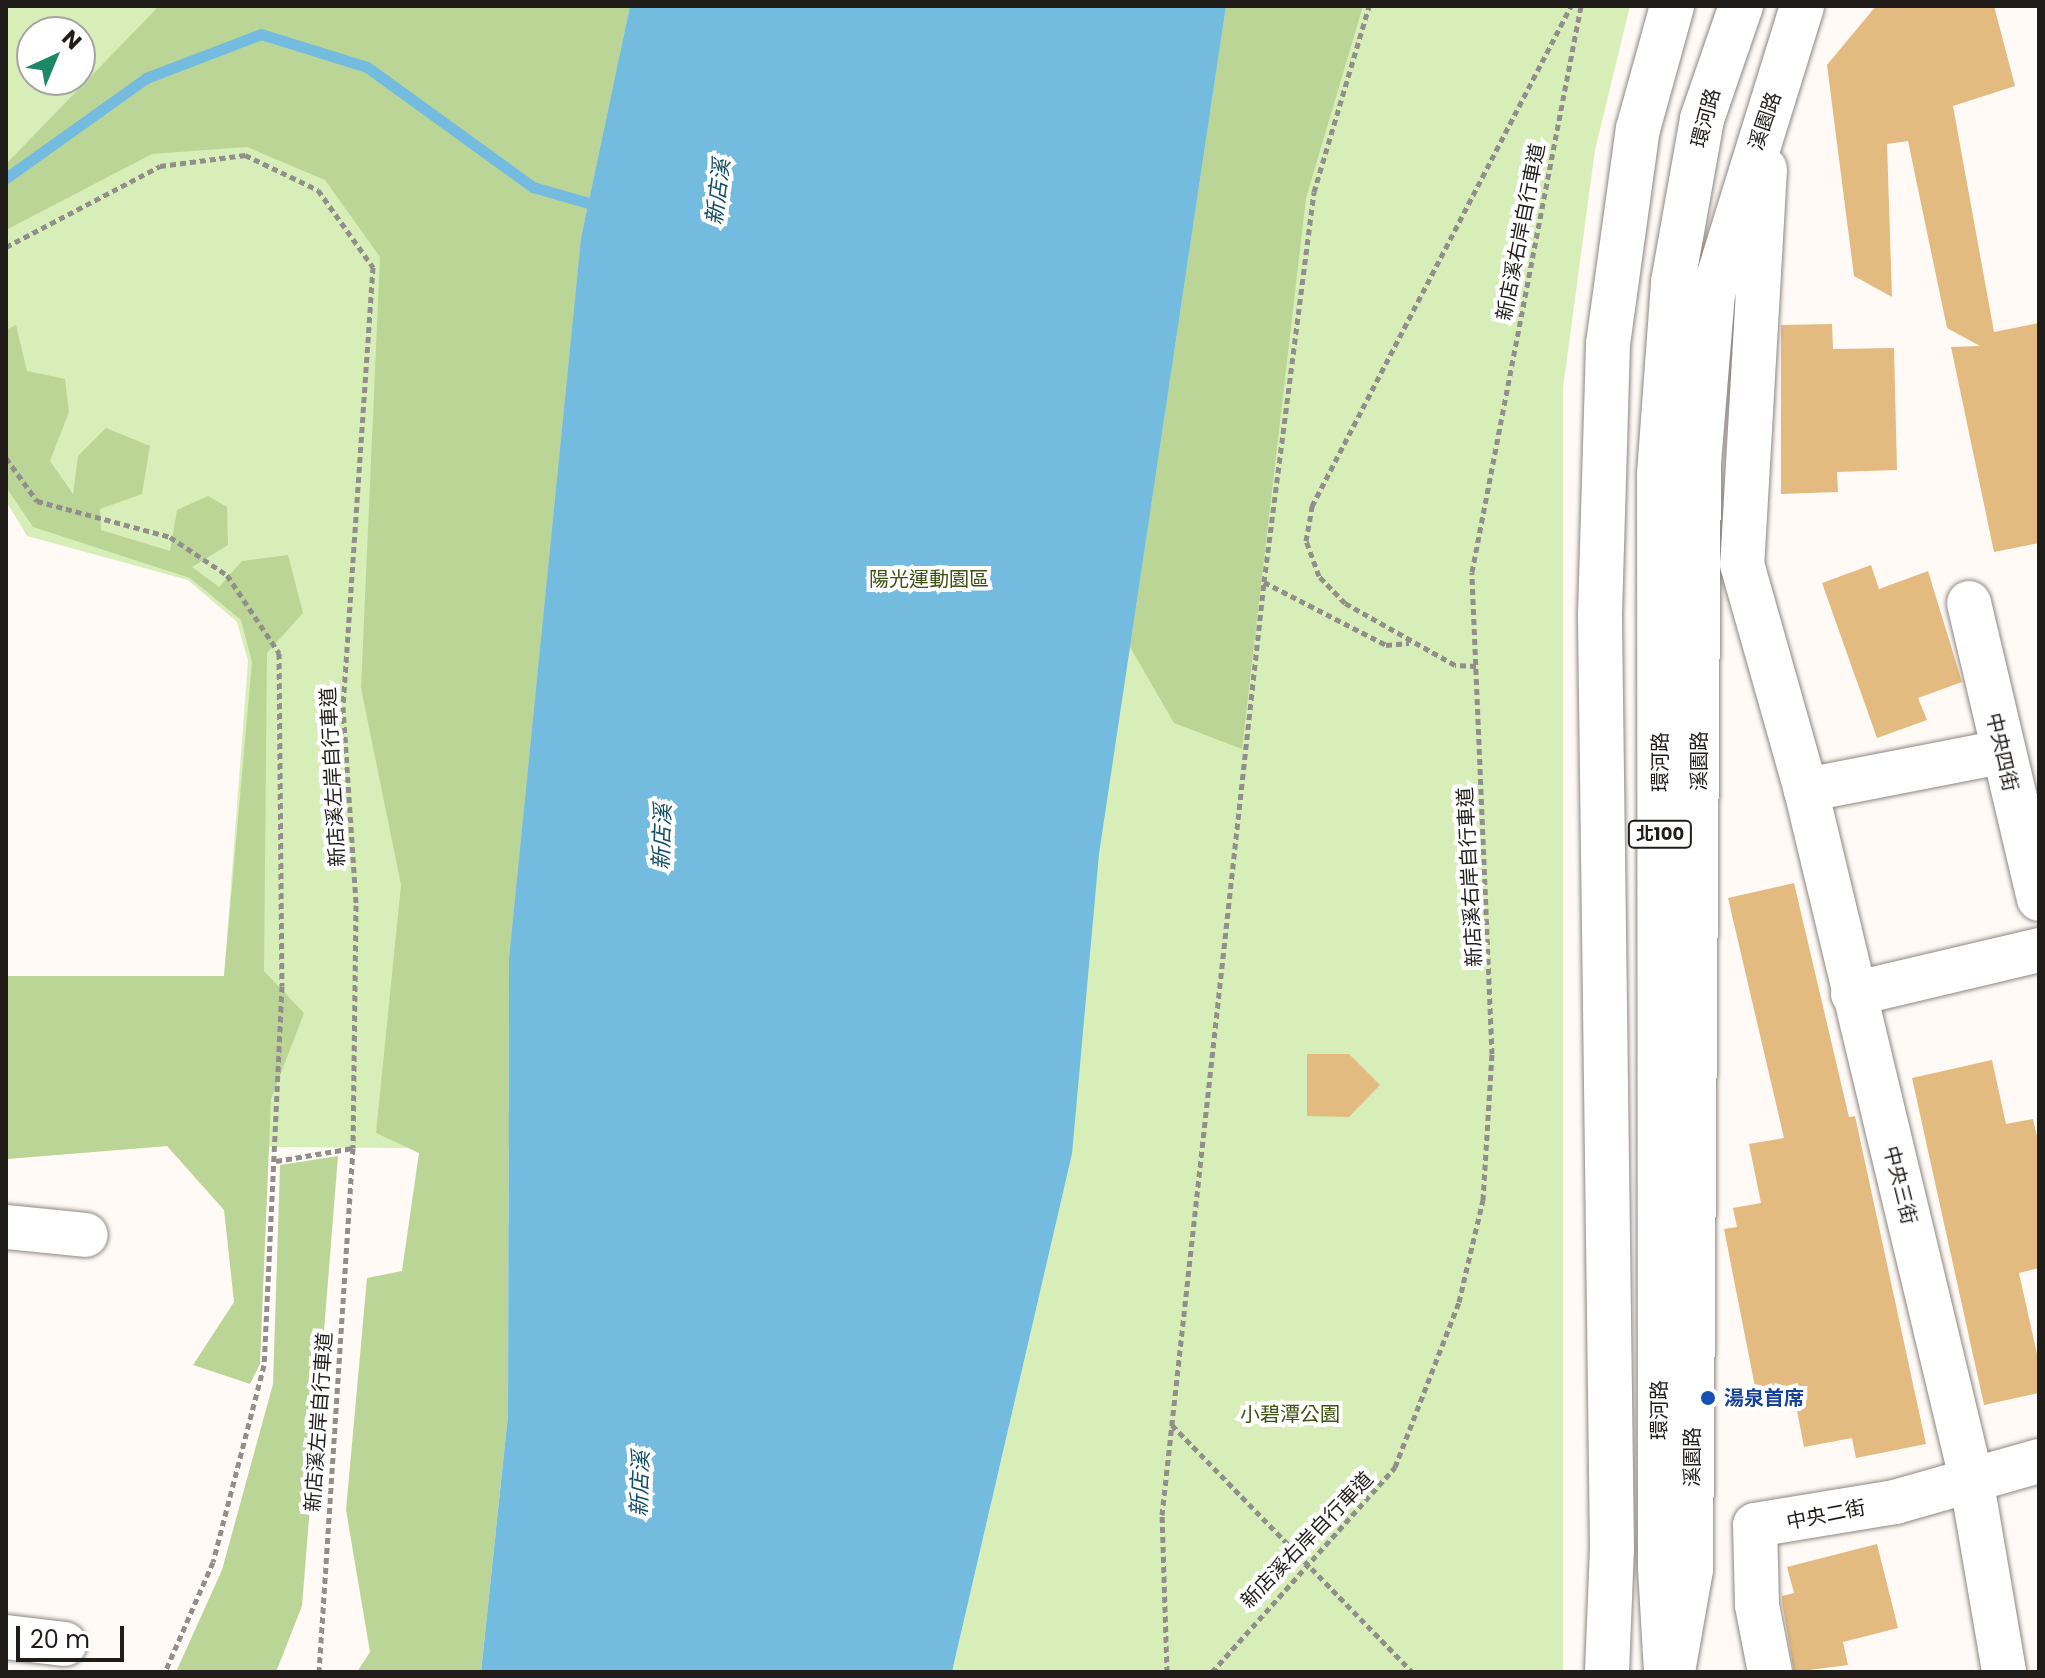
<!DOCTYPE html>
<html>
<head>
<meta charset="utf-8">
<style>
	body { margin:0 }
	#map { position:relative; width:2045px; height:1678px; overflow:hidden; background:#fffaf6; font-family:Poppins,"Noto Sans TC",sans-serif }
	div>[style] { position:absolute }
	.green>* { inset:0; background:#d8eeb8 }
	.forest>* { inset:0; background:#bbd596 }
	.water>* { inset:0; background:#74bcdf }
	.stream>* { height:11px; margin:-5.5px; padding:0 5.5px; transform-origin:5.5px; border-radius:5.5px; background:#74bcdf }
	.building>* { inset:0; background:#e3ba80 }
	.path>* { height:5px; margin-top:-2.5px; transform-origin:0; background:repeating-linear-gradient(90deg,#928e8b 0 6px,transparent 0 10px) }
	.roads { filter:drop-shadow(0 0 2px #8e8782) drop-shadow(0 0 2px #8e8782) }
	.minor>* { height:44px; margin:-22px; padding:0 22px; transform-origin:22px; border-radius:22px; background:#fff }
	.highway>* { height:44px; margin:-22px; padding:0 22px; transform-origin:22px; border-radius:22px; background:#fff }
	.dots>* { width:22px; height:22px; translate:-50% -50%; box-sizing:border-box; border:4px solid #fff; border-radius:50% }
	span { translate:-50% -50%; white-space:nowrap; text-align:center; line-height:1.15; -webkit-text-stroke:8px #fff; paint-order:stroke }
	.shield-label span { padding:2px 6px; background:#fff; border:2px solid; border-radius:6px; -webkit-text-stroke-width:0 }
	.shield-label { font-size:18px; color:#1f1c1a; font-weight:700 }
	.street-label { font-size:20px; color:#1f1c1a }
	.park-label { font-size:20px; color:#3c510d }
	.transit-label { font-size:20px; color:#164399; font-weight:700 }
	.left { translate:0 -50%; text-align:left }
	.water-label { font-size:22px; color:#124e65; font-style:italic }
	.frame { position:absolute; inset:0; border:8px solid #1f1c1a; pointer-events:none }
	.north { position:absolute; left:16px; top:16px; width:80px; height:80px; box-sizing:border-box; background:#fff; border:2px solid #a5a4a3; border-radius:50%; rotate:44deg; font-size:22px; font-weight:700; line-height:32px; text-align:center; color:#1f1c1a }
	.north::after { content:''; display:block; margin:auto; width:28px; height:36px; background:#1c8865; clip-path:polygon(50% 0,100% 100%,50% 72%,0 100%) }
	.scale { position:absolute; left:16px; top:1626px; width:108px; height:36px; box-sizing:border-box; border:4px solid #1f1c1a; border-top:0; padding-left:10px; font-size:24px; line-height:28px; white-space:nowrap; color:#1f1c1a; -webkit-text-stroke:6px #fff; paint-order:stroke }
</style>
</head>
<body>
<div id="map">
	<div class="green">
		<i style="clip-path:polygon(evenodd,6px 6px,1630px 6px,1595px 150px,1563px 388px,1563px 1672px,952px 1672px,1072px 1154px,167px 1146px,6px 1159px,6px 976px,224px 976px,248px 661px,237px 622px,188px 580px,27px 536px,6px 501px,6px 6px,32px 32px,80px 32px,80px 80px,32px 80px,32px 32px)"></i>
	</div>
	<div class="forest">
		<i style="clip-path:polygon(159px 6px,630px 6px,581px 238px,509px 958px,508px 1415px,481px 1672px,357px 1672px,370px 1652px,346px 1510px,367px 1278px,402px 1271px,419px 1153px,376px 1133px,401px 885px,361px 688px,380px 257px,325px 180px,247px 147px,152px 154px,6px 230px,6px 164px)"></i>
		<i style="clip-path:polygon(1226px 6px,1363px 6px,1306px 198px,1242px 749px,1174px 723px,1130px 647px)"></i>
		<i style="clip-path:polygon(16px 325px,27px 371px,65px 379px,69px 412px,50px 461px,73px 494px,78px 456px,106px 428px,150px 446px,142px 494px,100px 509px,101px 530px,170px 551px,177px 510px,208px 496px,227px 507px,228px 545px,192px 567px,219px 587px,242px 561px,288px 555px,303px 613px,267px 653px,264px 971px,304px 1013px,271px 1099px,260px 1364px,250px 1384px,193px 1365px,234px 1302px,224px 1210px,167px 1146px,6px 1159px,6px 976px,224px 976px,252px 662px,241px 620px,190px 578px,33px 527px,6px 487px,6px 330px)"></i>
		<i style="clip-path:polygon(338px 1156px,302px 1606px,276px 1672px,176px 1672px,222px 1570px,273px 1384px,280px 1165px)"></i>
	</div>
	<div class="water">
		<i style="clip-path:polygon(630px 6px,1226px 6px,1099px 854px,1072px 1154px,952px 1672px,481px 1672px,508px 1415px,509px 958px,581px 238px)"></i>
	</div>
	<div class="stream">
		<i style="left:6px;top:178px;width:172px;rotate:-35.5deg"></i>
		<i style="left:146px;top:78px;width:123px;rotate:-20.9deg"></i>
		<i style="left:261px;top:34px;width:111px;rotate:17.3deg"></i>
		<i style="left:367px;top:67px;width:205px;rotate:35.9deg"></i>
		<i style="left:533px;top:187px;width:69px;rotate:16.1deg"></i>
	</div>
	<div class="building">
		<i style="clip-path:polygon(1876px 6px,1994px 6px,2015px 86px,1953px 106px,1994px 332px,2039px 323px,2039px 543px,1994px 552px,1951px 347px,1980px 346px,1947px 328px,1908px 141px,1887px 144px,1892px 297px,1854px 276px,1827px 65px)"></i>
		<i style="clip-path:polygon(1832px 324px,1833px 349px,1894px 348px,1897px 470px,1837px 472px,1838px 492px,1781px 494px,1781px 325px)"></i>
		<i style="clip-path:polygon(1871px 565px,1879px 589px,1928px 571px,1962px 682px,1918px 698px,1927px 720px,1877px 738px,1822px 583px)"></i>
		<i style="clip-path:polygon(1794px 883px,1849px 1117px,1855px 1116px,1926px 1444px,1856px 1458px,1852px 1438px,1804px 1447px,1794px 1395px,1758px 1402px,1724px 1229px,1737px 1227px,1733px 1208px,1761px 1203px,1749px 1144px,1784px 1138px,1728px 898px)"></i>
		<i style="clip-path:polygon(1307px 1054px,1349px 1054px,1380px 1085px,1349px 1117px,1307px 1116px)"></i>
		<i style="clip-path:polygon(1992px 1060px,2006px 1124px,2033px 1119px,2039px 1145px,2039px 1268px,2019px 1273px,2039px 1363px,2039px 1393px,1984px 1405px,1912px 1078px)"></i>
		<i style="clip-path:polygon(1877px 1544px,1898px 1628px,1843px 1642px,1848px 1665px,1794px 1672px,1782px 1602px,1782px 1596px,1794px 1593px,1787px 1567px)"></i>
	</div>
	<div class="path">
		<i style="left:6px;top:247px;width:174px;rotate:-27.7deg"></i>
		<i style="left:160px;top:166px;width:86px;rotate:-7.4deg"></i>
		<i style="left:245px;top:155px;width:81px;rotate:25.6deg"></i>
		<i style="left:318px;top:190px;width:95px;rotate:54.5deg"></i>
		<i style="left:373px;top:267px;width:441px;rotate:93.9deg"></i>
		<i style="left:343px;top:707px;width:198px;rotate:86.2deg"></i>
		<i style="left:356px;top:905px;width:243px;rotate:90.7deg"></i>
		<i style="left:353px;top:1148px;width:525px;rotate:93.71deg"></i>
		<i style="left:6px;top:458px;width:53px;rotate:54.2deg"></i>
		<i style="left:37px;top:501px;width:138px;rotate:15.1deg"></i>
		<i style="left:170px;top:537px;width:69px;rotate:33.7deg"></i>
		<i style="left:227px;top:575px;width:94px;rotate:56.3deg"></i>
		<i style="left:279px;top:653px;width:333px;rotate:89.5deg"></i>
		<i style="left:282px;top:986px;width:379px;rotate:92.7deg"></i>
		<i style="left:264px;top:1365px;width:203px;rotate:104.5deg"></i>
		<i style="left:213px;top:1562px;width:120px;rotate:113.6deg"></i>
		<i style="left:1264px;top:582px;width:137px;rotate:27.3deg"></i>
		<i style="left:1386px;top:645px;width:23px;rotate:-5deg"></i>
		<i style="left:1476px;top:666px;width:21px;rotate:-177deg"></i>
		<i style="left:1455px;top:665px;width:126px;rotate:-150.6deg"></i>
		<i style="left:1345px;top:603px;width:37px;rotate:-134deg"></i>
		<i style="left:1319px;top:576px;width:37px;rotate:-110deg"></i>
		<i style="left:1306px;top:541px;width:36px;rotate:-80deg"></i>
		<i style="left:1312px;top:506px;width:563px;rotate:-62.62deg"></i>
		<i style="left:276px;top:1161px;width:78px;rotate:-9.6deg"></i>
		<i style="left:1172px;top:1425px;width:344px;rotate:45.8deg"></i>
		<i style="left:1167px;top:1672px;width:157px;rotate:-91.8deg"></i>
		<i style="left:1162px;top:1515px;width:939px;rotate:-83.76deg"></i>
		<i style="left:1264px;top:582px;width:393px;rotate:-82.7deg"></i>
		<i style="left:1314px;top:192px;width:194px;rotate:-73.5deg"></i>
		<i style="left:1212px;top:1672px;width:275px;rotate:-48.2deg"></i>
		<i style="left:1395px;top:1467px;width:177px;rotate:-68.8deg"></i>
		<i style="left:1459px;top:1302px;width:105px;rotate:-76.8deg"></i>
		<i style="left:1483px;top:1200px;width:146px;rotate:-86.5deg"></i>
		<i style="left:1492px;top:1054px;width:482px;rotate:-92.4deg"></i>
		<i style="left:1472px;top:572px;width:576px;rotate:-79.1deg"></i>
	</div>
	<div class="roads">
		<div class="minor">
			<i style="left:1765px;top:169px;width:396px;rotate:93.3deg"></i>
			<i style="left:1742px;top:564px;width:235px;rotate:74.2deg"></i>
			<i style="left:1969px;top:603px;width:304px;rotate:76.7deg"></i>
			<i style="left:2001px;top:752px;width:199px;rotate:169deg"></i>
			<i style="left:1806px;top:790px;width:708px;rotate:76.51deg"></i>
			<i style="left:1971px;top:1478px;width:197px;rotate:80.3deg"></i>
			<i style="left:1853px;top:994px;width:191px;rotate:-13.3deg"></i>
			<i style="left:6px;top:1227px;width:80px;rotate:5.7deg"></i>
			<i style="left:6px;top:1637px;width:59px;rotate:6.8deg"></i>
			<i style="left:1674px;top:1666px;width:97px;rotate:-80deg"></i>
			<i style="left:1691px;top:1570px;width:1107px;rotate:-89.59deg"></i>
			<i style="left:1699px;top:463px;width:170px;rotate:-85.3deg"></i>
			<i style="left:1713px;top:294px;width:301px;rotate:-72.8deg"></i>
			<i style="left:1770px;top:1672px;width:68px;rotate:-101deg"></i>
			<i style="left:1757px;top:1605px;width:80px;rotate:-91.4deg"></i>
			<i style="left:1755px;top:1525px;width:142px;rotate:-9.3deg"></i>
			<i style="left:1895px;top:1502px;width:150px;rotate:-15.9deg"></i>
		</div>
		<div class="highway">
			<i style="left:1607px;top:1672px;width:123px;rotate:-87.7deg"></i>
			<i style="left:1612px;top:1549px;width:935px;rotate:-90.74deg"></i>
			<i style="left:1600px;top:614px;width:270px;rotate:-88.3deg"></i>
			<i style="left:1608px;top:344px;width:217px;rotate:-82.1deg"></i>
			<i style="left:1638px;top:129px;width:128px;rotate:-74.5deg"></i>
			<i style="left:1666px;top:1672px;width:103px;rotate:-93.3deg"></i>
			<i style="left:1660px;top:1569px;width:1095px;rotate:-90.05deg"></i>
			<i style="left:1659px;top:474px;width:193px;rotate:-85.8deg"></i>
			<i style="left:1673px;top:282px;width:166px;rotate:-79.9deg"></i>
			<i style="left:1702px;top:119px;width:120px;rotate:-71deg"></i>
		</div>
	</div>
	<div class="dots">
		<i style="left:1708px;top:1398px;background:#1a4fb4"></i>
	</div>
	<div class="shield-label">
		<span style="left:1660px;top:834px">北100</span>
	</div>
	<div class="street-label">
		<span style="left:1706px;top:118px;rotate:-75deg">環河路</span>
		<span style="left:1765px;top:121px;rotate:-71deg">溪園路</span>
		<span style="left:1521px;top:232px;rotate:-79deg">新店溪右岸自行車道</span>
		<span style="left:2002px;top:752px;rotate:77deg">中央四街</span>
		<span style="left:1699px;top:761px;rotate:-90deg">溪園路</span>
		<span style="left:1660px;top:762px;rotate:-90deg">環河路</span>
		<span style="left:333px;top:777px;rotate:-93deg">新店溪左岸自行車道</span>
		<span style="left:1470px;top:877px;rotate:-93deg">新店溪右岸自行車道</span>
		<span style="left:1900px;top:1185px;rotate:76deg">中央三街</span>
		<span style="left:1659px;top:1410px;rotate:-90deg">環河路</span>
		<span style="left:319px;top:1422px;rotate:-86deg">新店溪左岸自行車道</span>
		<span style="left:1692px;top:1457px;rotate:-90deg">溪園路</span>
		<span style="left:1826px;top:1515px;rotate:-11deg">中央二街</span>
		<span style="left:1307px;top:1540px;rotate:-46deg">新店溪右岸自行車道</span>
	</div>
	<div class="park-label">
		<span style="left:929px;top:579px">陽光運動園區</span>
		<span style="left:1290px;top:1414px">小碧潭公園</span>
	</div>
	<div class="transit-label">
		<span class="left" style="left:1724px;top:1398px">湯泉首席</span>
	</div>
	<div class="water-label">
		<span style="left:718px;top:192px;rotate:-83deg">新店溪</span>
		<span style="left:662px;top:837px;rotate:-88deg">新店溪</span>
		<span style="left:640px;top:1484px;rotate:-88deg">新店溪</span>
	</div>
	<div class="frame"></div>
	<div class="north">N</div>
	<div class="scale">20 m</div>
</div>
</body>
</html>
